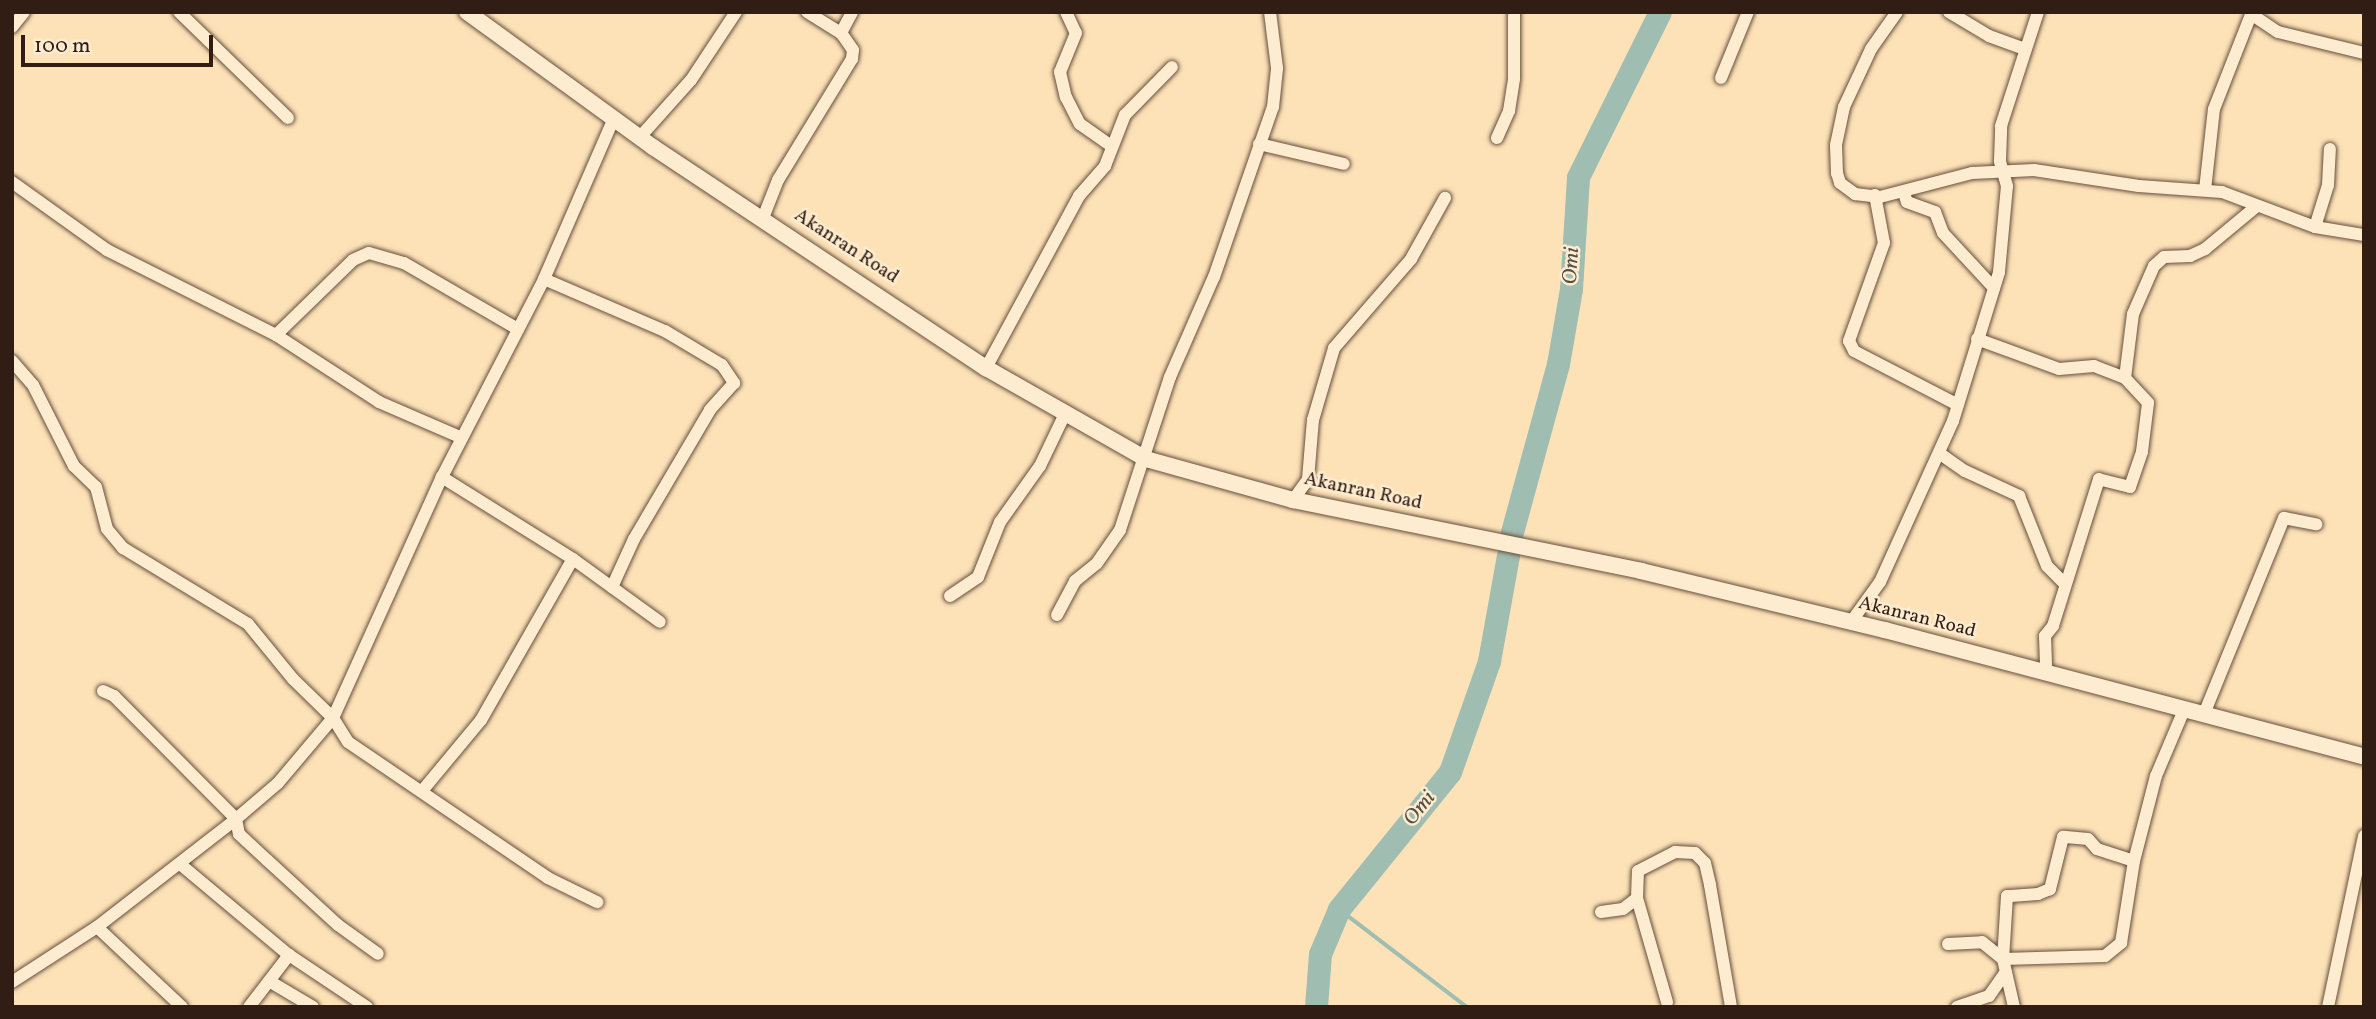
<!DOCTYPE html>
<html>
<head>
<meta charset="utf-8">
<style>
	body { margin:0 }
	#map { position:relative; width:2376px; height:1019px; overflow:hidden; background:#fde2b7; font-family:Vollkorn,serif }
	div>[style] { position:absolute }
	.stream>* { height:3.5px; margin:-1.75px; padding:0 1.75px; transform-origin:1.75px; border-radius:1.75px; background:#9fbdb0 }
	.river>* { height:23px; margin:-11.5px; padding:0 11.5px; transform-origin:11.5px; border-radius:11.5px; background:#9fbdb0 }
	.roads { filter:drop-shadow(0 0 2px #654e3d) drop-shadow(0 0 2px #654e3d) }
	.minor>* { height:12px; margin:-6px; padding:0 6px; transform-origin:6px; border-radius:6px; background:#feecd0 }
	.secondary>* { height:16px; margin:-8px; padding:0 8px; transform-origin:8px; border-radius:8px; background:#feecd0 }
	span { translate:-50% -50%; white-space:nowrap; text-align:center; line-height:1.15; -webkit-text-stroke:5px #feecd0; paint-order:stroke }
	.street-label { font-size:19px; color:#321d14 }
	.water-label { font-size:21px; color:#534d43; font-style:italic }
	.frame { position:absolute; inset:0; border:14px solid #321d14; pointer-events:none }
	.scale { position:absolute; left:21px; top:35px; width:192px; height:32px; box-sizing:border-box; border:4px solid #321d14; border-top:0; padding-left:9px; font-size:21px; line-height:24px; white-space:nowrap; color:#321d14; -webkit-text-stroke:5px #feecd0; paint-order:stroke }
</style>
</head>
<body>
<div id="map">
	<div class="stream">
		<i style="left:1339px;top:909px;width:161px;rotate:37.4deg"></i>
	</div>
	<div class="river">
		<i style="left:1512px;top:532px;width:174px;rotate:-74.7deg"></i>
		<i style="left:1558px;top:364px;width:76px;rotate:-80.2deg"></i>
		<i style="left:1571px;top:289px;width:112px;rotate:-86.4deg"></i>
		<i style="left:1578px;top:177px;width:184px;rotate:-63.6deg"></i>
		<i style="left:1316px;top:1007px;width:53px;rotate:-85.7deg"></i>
		<i style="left:1320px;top:954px;width:49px;rotate:-67.1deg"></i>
		<i style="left:1339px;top:909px;width:176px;rotate:-51deg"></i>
		<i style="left:1450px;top:772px;width:118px;rotate:-70.6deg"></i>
		<i style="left:1489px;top:661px;width:108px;rotate:-79.8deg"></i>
	</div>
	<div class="roads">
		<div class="minor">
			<i style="left:179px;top:12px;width:152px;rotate:44.2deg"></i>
			<i style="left:807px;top:12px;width:40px;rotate:32deg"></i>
			<i style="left:1066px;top:12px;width:23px;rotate:65deg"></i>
			<i style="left:1076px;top:33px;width:42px;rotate:112.3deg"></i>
			<i style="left:1060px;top:72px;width:26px;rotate:77deg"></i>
			<i style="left:1066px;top:97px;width:30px;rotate:63deg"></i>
			<i style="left:1080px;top:124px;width:38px;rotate:35deg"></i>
			<i style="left:1897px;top:12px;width:45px;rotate:125.1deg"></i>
			<i style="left:1871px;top:49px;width:64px;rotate:115deg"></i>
			<i style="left:1844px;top:107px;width:39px;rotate:102deg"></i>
			<i style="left:1836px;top:145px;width:28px;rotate:88deg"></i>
			<i style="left:1837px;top:173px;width:10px;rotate:73deg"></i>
			<i style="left:1840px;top:183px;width:19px;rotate:36deg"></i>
			<i style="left:1855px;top:194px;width:25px;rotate:7deg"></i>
			<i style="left:1880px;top:197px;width:95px;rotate:-14.6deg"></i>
			<i style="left:1972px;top:173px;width:62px;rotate:-2.8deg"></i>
			<i style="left:2034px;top:170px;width:106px;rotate:8.7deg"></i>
			<i style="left:2139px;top:186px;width:83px;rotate:4.1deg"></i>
			<i style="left:2222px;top:192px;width:99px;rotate:20.6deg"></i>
			<i style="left:2315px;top:227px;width:50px;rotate:9.3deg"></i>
			<i style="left:1949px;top:12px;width:47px;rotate:31deg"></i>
			<i style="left:1989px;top:36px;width:38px;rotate:20deg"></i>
			<i style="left:2251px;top:14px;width:32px;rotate:34deg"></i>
			<i style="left:2278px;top:32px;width:89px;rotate:13.7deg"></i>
			<i style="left:12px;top:27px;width:19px;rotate:-51deg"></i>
			<i style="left:1721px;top:78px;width:71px;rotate:-67.8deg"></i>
			<i style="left:640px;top:137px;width:76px;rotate:-48.2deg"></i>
			<i style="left:691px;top:80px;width:82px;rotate:-56.5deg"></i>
			<i style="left:1497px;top:138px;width:30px;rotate:-66deg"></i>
			<i style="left:1509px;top:111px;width:33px;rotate:-81deg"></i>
			<i style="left:1514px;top:78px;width:66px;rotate:-90deg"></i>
			<i style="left:1259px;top:144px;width:87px;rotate:13.2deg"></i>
			<i style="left:12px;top:182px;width:117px;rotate:35.6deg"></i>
			<i style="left:107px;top:250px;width:189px;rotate:26.7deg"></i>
			<i style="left:276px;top:335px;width:123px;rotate:33deg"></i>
			<i style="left:379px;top:402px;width:90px;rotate:23.4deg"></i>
			<i style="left:2205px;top:190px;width:81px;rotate:-83.7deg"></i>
			<i style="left:2214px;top:109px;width:104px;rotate:-68.6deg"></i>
			<i style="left:1904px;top:193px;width:9px;rotate:72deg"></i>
			<i style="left:1907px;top:202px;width:30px;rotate:20deg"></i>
			<i style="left:1935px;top:212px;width:22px;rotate:69deg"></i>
			<i style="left:1943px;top:233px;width:75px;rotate:47.2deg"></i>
			<i style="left:1875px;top:195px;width:49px;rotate:79.4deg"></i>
			<i style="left:1884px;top:243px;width:104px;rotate:109.7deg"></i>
			<i style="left:1849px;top:341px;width:11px;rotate:63deg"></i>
			<i style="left:1854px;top:351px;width:117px;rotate:27.4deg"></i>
			<i style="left:763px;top:218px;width:41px;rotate:-68.5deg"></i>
			<i style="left:778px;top:180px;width:142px;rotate:-58.6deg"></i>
			<i style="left:852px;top:59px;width:9px;rotate:-84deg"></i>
			<i style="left:853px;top:50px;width:21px;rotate:-125deg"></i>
			<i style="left:841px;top:33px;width:24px;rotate:-62deg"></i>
			<i style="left:2315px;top:227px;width:44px;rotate:-72.8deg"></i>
			<i style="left:2328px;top:185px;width:36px;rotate:-87deg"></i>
			<i style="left:544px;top:279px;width:132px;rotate:23.3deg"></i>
			<i style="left:665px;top:331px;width:66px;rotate:30.8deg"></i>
			<i style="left:722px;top:365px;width:22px;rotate:56deg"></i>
			<i style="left:734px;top:383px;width:36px;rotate:132deg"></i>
			<i style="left:710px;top:410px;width:150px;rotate:120.5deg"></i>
			<i style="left:634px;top:539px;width:53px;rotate:114.6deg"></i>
			<i style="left:276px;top:335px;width:107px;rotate:-44.2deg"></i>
			<i style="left:353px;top:260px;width:17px;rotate:-24deg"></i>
			<i style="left:369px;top:253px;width:36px;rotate:16deg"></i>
			<i style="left:404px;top:263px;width:132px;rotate:30.1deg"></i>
			<i style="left:1977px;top:339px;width:87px;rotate:20.1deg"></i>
			<i style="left:2059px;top:369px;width:35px;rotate:-5deg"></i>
			<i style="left:2094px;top:366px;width:33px;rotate:21deg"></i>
			<i style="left:2125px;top:378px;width:34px;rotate:47deg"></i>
			<i style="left:2148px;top:403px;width:49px;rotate:97deg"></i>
			<i style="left:2142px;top:452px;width:37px;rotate:109deg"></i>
			<i style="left:2130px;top:487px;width:32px;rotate:-166deg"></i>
			<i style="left:2099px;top:479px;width:154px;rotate:107.4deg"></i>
			<i style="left:2053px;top:626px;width:13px;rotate:129deg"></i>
			<i style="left:2045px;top:636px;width:37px;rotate:88deg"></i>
			<i style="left:12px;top:361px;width:32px;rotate:49deg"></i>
			<i style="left:33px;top:385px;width:91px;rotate:63.2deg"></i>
			<i style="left:74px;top:466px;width:30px;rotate:44deg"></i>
			<i style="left:96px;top:487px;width:43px;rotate:75.3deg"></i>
			<i style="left:107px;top:529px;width:25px;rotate:50deg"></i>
			<i style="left:123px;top:548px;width:146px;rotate:31.3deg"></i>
			<i style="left:248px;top:624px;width:71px;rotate:50.7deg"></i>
			<i style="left:293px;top:679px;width:56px;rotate:44.3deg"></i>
			<i style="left:333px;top:718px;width:28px;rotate:58deg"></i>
			<i style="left:348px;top:742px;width:242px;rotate:34.2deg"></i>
			<i style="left:548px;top:878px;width:55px;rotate:26.1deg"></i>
			<i style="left:986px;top:368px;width:196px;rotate:-61.6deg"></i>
			<i style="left:1079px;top:196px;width:40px;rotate:-49deg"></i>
			<i style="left:1105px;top:166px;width:55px;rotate:-68.6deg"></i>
			<i style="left:1125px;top:115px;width:67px;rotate:-45.6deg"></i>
			<i style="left:2125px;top:378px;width:64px;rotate:-82.9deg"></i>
			<i style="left:2133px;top:314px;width:52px;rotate:-66.4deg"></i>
			<i style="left:2154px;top:266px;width:13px;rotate:-42deg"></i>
			<i style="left:2164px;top:257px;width:26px;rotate:-2deg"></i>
			<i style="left:2190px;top:256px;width:17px;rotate:-25deg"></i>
			<i style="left:2205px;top:249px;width:67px;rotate:-39.6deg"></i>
			<i style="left:1939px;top:453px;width:32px;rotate:35deg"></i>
			<i style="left:1965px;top:471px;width:60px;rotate:24.8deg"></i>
			<i style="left:2019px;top:496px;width:75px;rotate:68.2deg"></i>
			<i style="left:2047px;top:566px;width:25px;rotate:45deg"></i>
			<i style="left:1293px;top:500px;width:26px;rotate:-54deg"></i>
			<i style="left:1308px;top:479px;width:59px;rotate:-85.2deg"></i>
			<i style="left:1313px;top:420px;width:75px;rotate:-73.7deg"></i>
			<i style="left:1334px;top:348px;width:118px;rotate:-49.1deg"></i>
			<i style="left:1411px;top:259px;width:70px;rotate:-60.9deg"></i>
			<i style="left:573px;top:559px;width:107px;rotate:35.9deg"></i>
			<i style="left:950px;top:596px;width:34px;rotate:-34deg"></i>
			<i style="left:978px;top:577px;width:59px;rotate:-68.2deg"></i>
			<i style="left:1000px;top:522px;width:69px;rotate:-54.5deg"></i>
			<i style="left:1040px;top:466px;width:55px;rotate:-64.4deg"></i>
			<i style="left:1057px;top:615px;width:38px;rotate:-62deg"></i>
			<i style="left:1075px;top:581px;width:28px;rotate:-39deg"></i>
			<i style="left:1097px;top:563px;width:40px;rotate:-55.1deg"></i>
			<i style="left:1120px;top:530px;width:161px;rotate:-71.9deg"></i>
			<i style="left:1170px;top:377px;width:109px;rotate:-66.3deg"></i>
			<i style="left:1214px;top:277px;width:180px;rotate:-70.9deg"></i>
			<i style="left:1273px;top:107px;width:39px;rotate:-84deg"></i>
			<i style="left:1277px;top:68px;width:56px;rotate:-97.1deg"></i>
			<i style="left:1851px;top:622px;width:49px;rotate:-54.1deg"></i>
			<i style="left:1880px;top:582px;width:177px;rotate:-65.6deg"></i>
			<i style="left:1953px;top:421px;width:156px;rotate:-72.8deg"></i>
			<i style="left:1999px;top:272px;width:86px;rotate:-84.7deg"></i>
			<i style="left:2007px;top:186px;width:26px;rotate:-106deg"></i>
			<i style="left:2000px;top:161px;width:35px;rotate:-88deg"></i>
			<i style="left:2001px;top:126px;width:120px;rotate:-72deg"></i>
			<i style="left:103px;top:691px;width:12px;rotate:24deg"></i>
			<i style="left:114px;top:696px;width:173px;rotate:45.2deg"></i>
			<i style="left:236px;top:819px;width:15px;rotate:79deg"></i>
			<i style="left:239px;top:834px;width:38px;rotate:43deg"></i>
			<i style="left:267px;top:860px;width:96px;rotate:42.5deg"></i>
			<i style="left:338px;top:925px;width:49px;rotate:35.9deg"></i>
			<i style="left:2204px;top:714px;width:212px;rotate:-67.8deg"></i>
			<i style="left:2284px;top:518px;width:33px;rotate:11deg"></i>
			<i style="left:422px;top:791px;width:92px;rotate:-50.3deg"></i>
			<i style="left:481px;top:720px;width:185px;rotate:-60.3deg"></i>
			<i style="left:573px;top:559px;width:155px;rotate:-148deg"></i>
			<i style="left:2134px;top:861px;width:39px;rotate:-162deg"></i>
			<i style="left:2097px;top:849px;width:13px;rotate:-132deg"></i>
			<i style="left:2088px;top:839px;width:25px;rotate:-175deg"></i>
			<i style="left:2063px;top:837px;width:54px;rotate:104deg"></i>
			<i style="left:2050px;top:889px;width:13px;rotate:157deg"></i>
			<i style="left:2038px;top:894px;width:31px;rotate:176deg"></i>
			<i style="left:2007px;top:896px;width:63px;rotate:93.6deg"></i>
			<i style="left:2003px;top:959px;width:102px;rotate:-1.7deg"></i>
			<i style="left:2105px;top:956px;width:21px;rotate:-39deg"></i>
			<i style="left:2121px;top:943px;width:83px;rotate:-81deg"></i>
			<i style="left:2134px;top:861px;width:88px;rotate:-75.5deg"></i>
			<i style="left:2156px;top:776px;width:72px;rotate:-67deg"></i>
			<i style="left:180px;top:864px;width:142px;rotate:39.9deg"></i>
			<i style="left:289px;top:955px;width:94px;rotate:33.7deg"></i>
			<i style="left:1601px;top:912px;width:22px;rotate:-8deg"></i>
			<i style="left:1623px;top:909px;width:18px;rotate:-38deg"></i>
			<i style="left:97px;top:927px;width:117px;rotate:43.3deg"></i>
			<i style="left:1948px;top:944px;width:34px;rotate:-3deg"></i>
			<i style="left:1982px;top:942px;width:27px;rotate:39deg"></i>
			<i style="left:2003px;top:959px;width:49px;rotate:77.1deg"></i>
			<i style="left:269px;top:981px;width:51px;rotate:30.6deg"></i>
			<i style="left:12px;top:982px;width:101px;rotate:-32.9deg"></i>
			<i style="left:97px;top:927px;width:176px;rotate:-37.8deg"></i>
			<i style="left:236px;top:819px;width:55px;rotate:-40.6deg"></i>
			<i style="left:278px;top:783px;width:85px;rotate:-49.8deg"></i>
			<i style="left:333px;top:718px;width:265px;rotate:-65.7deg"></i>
			<i style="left:442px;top:477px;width:223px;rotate:-62.7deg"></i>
			<i style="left:544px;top:279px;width:176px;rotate:-66.5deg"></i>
			<i style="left:1667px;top:1002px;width:108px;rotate:-106.1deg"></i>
			<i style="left:1637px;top:898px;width:27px;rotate:-88deg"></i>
			<i style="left:1638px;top:871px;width:42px;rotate:-27.2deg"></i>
			<i style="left:1675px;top:852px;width:20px;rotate:3deg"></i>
			<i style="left:1695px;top:853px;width:14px;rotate:45deg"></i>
			<i style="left:1705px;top:863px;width:23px;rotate:77deg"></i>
			<i style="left:1710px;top:885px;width:124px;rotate:80.2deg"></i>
			<i style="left:249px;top:1007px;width:66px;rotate:-52.4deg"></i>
			<i style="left:1957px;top:1007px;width:34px;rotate:-19deg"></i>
			<i style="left:1989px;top:996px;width:29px;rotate:-55deg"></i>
			<i style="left:2328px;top:1007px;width:175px;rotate:-78.1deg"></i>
		</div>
		<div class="secondary">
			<i style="left:467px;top:12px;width:230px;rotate:36deg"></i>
			<i style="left:653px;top:147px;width:400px;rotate:33.6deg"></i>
			<i style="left:986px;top:368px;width:184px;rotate:29.6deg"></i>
			<i style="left:1146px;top:459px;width:153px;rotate:15.6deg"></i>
			<i style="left:1293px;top:500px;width:355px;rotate:11.5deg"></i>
			<i style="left:1641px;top:571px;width:251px;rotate:13.6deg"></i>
			<i style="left:1885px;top:630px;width:496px;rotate:14.8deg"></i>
		</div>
	</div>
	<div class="street-label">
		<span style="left:846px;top:247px;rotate:33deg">Akanran Road</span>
		<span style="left:1363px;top:492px;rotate:12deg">Akanran Road</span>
		<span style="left:1917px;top:618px;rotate:14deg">Akanran Road</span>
	</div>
	<div class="water-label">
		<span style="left:1572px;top:266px;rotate:-86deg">Omi</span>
		<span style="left:1420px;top:809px;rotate:-51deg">Omi</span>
	</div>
	<div class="frame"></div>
	<div class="scale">100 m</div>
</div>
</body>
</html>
